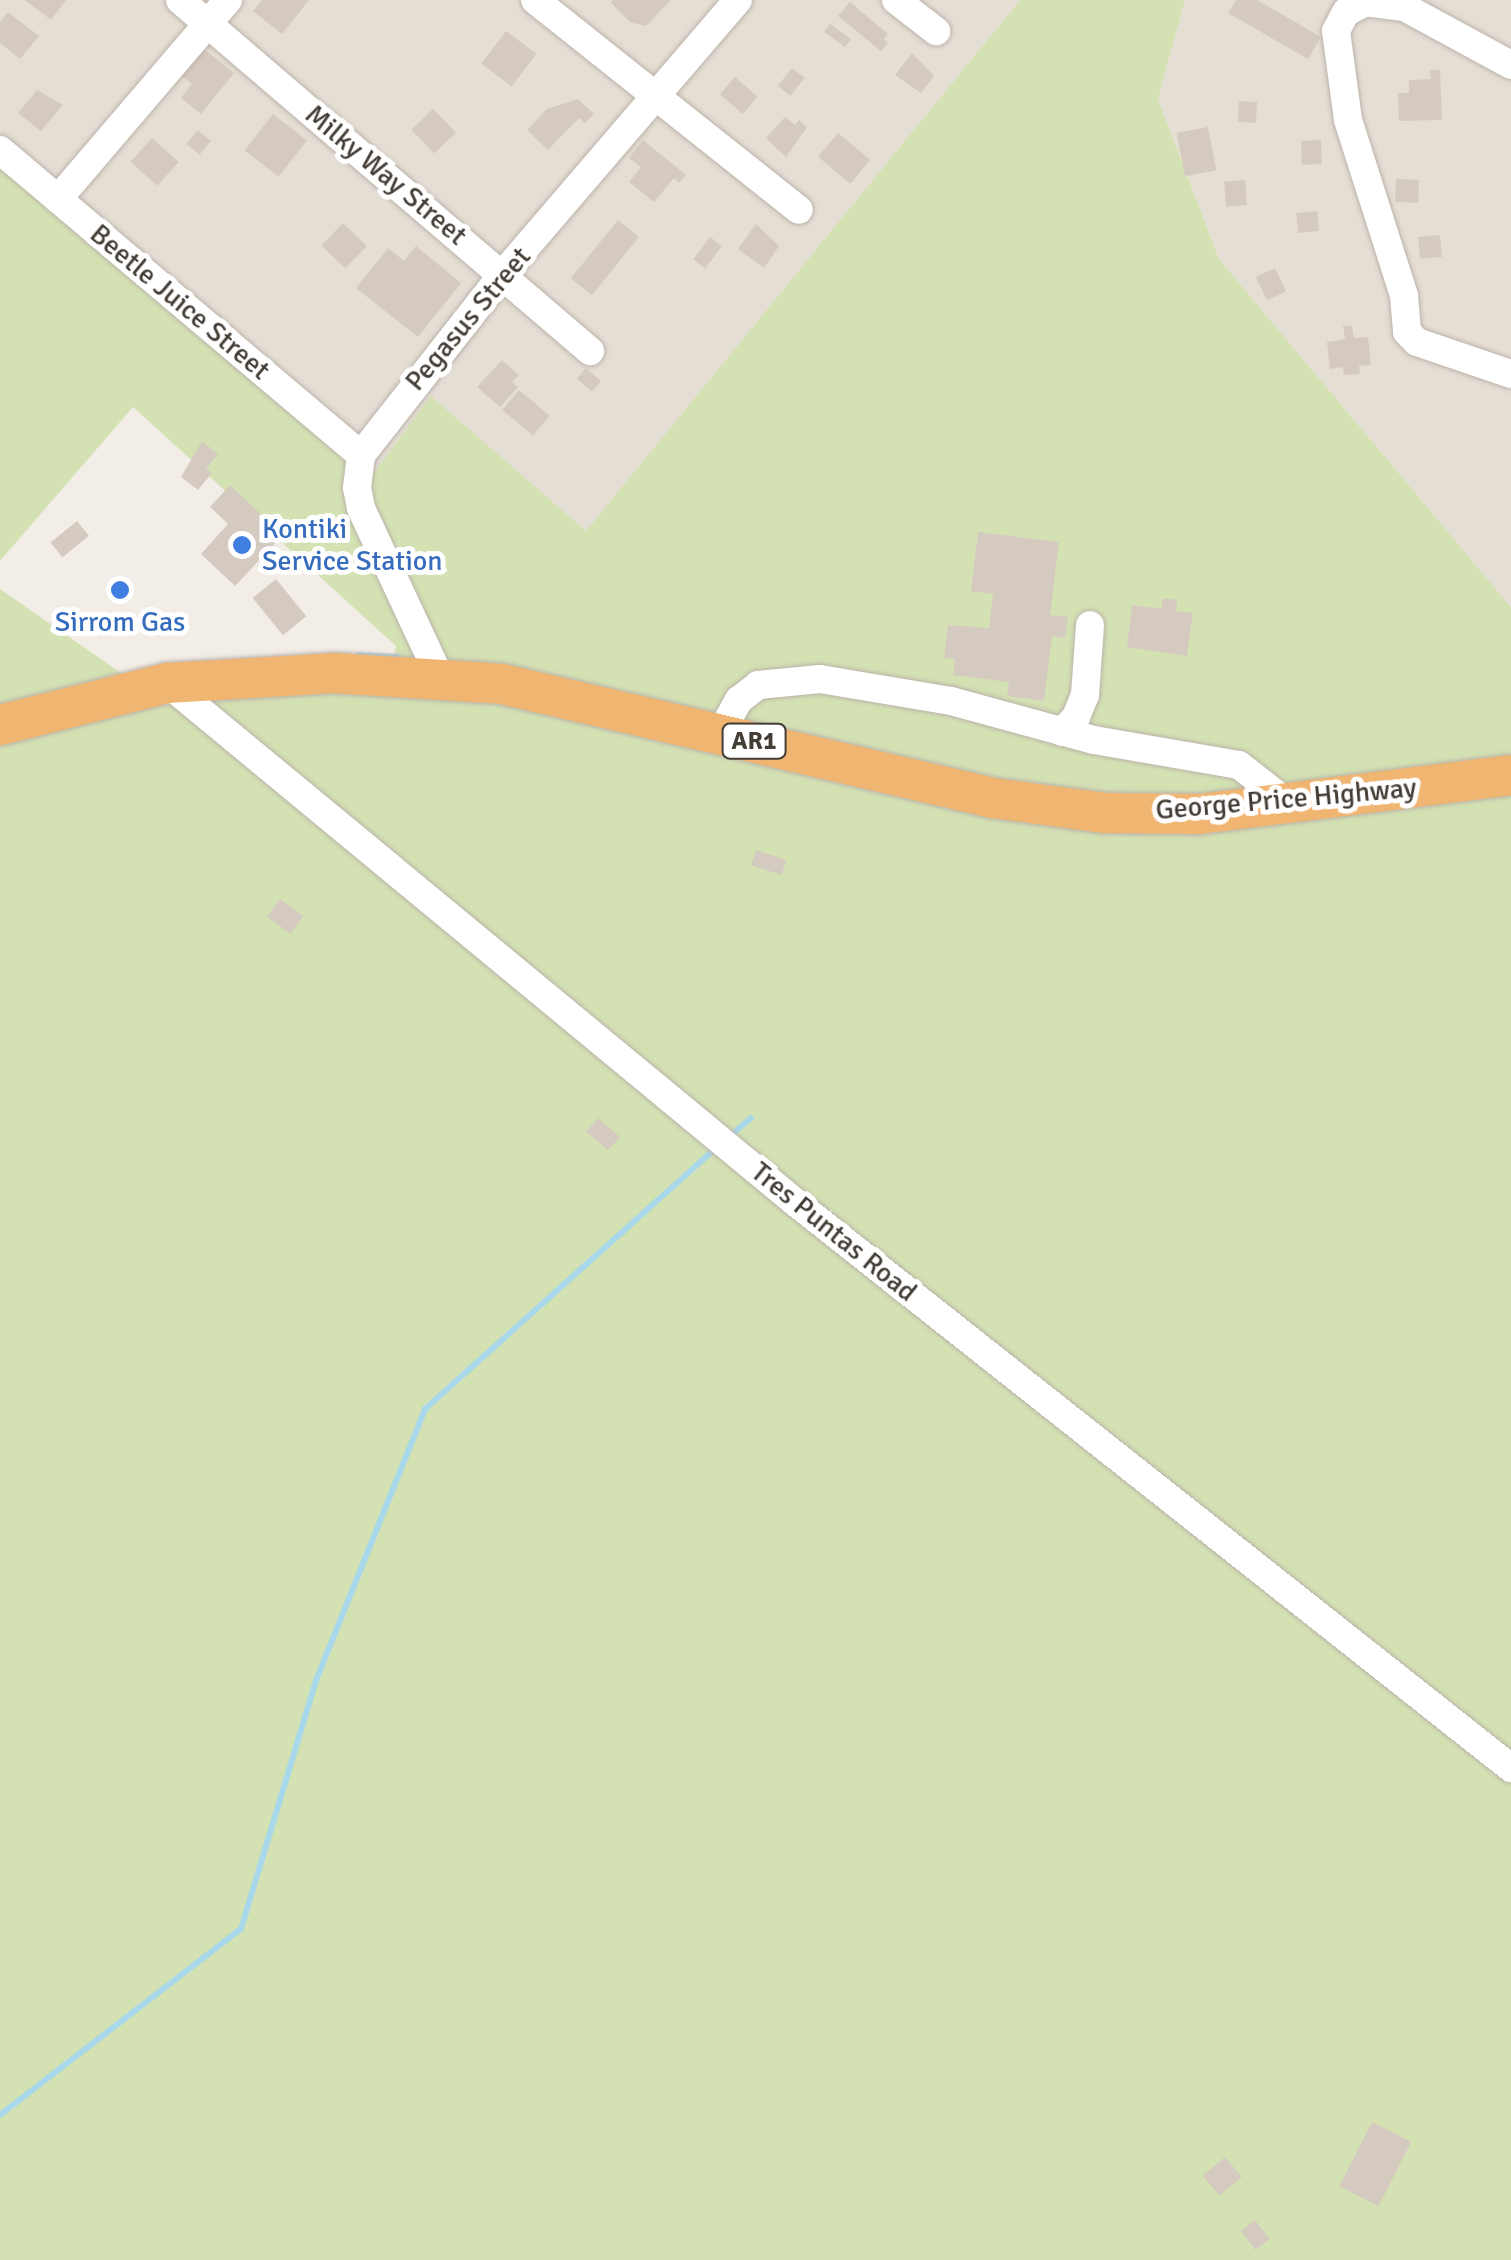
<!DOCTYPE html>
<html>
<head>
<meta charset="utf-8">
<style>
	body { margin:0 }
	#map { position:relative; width:1511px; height:2260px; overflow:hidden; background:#f2ede7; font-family:Signika,sans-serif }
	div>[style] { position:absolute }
	.residential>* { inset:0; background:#e5ded5 }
	.green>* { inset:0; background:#d4e2b3 }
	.stream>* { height:6px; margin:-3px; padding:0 3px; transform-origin:3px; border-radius:3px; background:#a8d8e9 }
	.building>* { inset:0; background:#d5cac0; transform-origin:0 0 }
	.roads { filter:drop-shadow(0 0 2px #bcb3aa) drop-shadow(0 0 2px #bcb3aa) }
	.minor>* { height:28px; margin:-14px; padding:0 14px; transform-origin:14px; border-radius:14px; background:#fff }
	.highway>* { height:40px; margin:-20px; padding:0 20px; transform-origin:20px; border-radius:20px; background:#f1b572 }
	.dots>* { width:28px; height:28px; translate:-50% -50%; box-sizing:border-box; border:5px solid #fff; border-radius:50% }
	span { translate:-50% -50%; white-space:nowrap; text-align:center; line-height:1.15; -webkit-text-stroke:10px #fff; paint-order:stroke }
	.shield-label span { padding:2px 8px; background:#fff; border:2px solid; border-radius:8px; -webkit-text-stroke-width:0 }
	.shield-label { font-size:25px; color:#443d36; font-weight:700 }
	.street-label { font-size:28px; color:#443d36 }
	.shop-label { font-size:28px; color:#366cbe }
	.left { translate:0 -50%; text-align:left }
</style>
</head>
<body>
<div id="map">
	<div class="residential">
		<i style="clip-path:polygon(0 0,1020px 0,586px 532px,431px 397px,376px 471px,0 160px)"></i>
		<i style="clip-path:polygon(1185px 0,1511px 0,1511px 607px,1219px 259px,1158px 99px)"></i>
	</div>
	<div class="green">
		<i style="clip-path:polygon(1020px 0,1185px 0,1158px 99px,1219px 259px,1511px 607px,1511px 2260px,0 2260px,0 742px,123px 712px,391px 667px,396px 646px,133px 407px,0 561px,0 160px,376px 470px,431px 396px,586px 531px)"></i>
		<i style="clip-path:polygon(0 589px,137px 684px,0 716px)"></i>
	</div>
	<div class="stream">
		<i style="left:359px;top:655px;width:38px;rotate:3deg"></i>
		<i style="left:729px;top:1137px;width:29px;rotate:-41deg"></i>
		<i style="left:0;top:2115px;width:304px;rotate:-37.7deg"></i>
		<i style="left:241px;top:1929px;width:262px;rotate:-73.2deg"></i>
		<i style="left:317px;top:1678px;width:290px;rotate:-68.1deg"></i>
		<i style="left:425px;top:1409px;width:391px;rotate:-41.9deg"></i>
	</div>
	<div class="building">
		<i style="clip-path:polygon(25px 0,66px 0,51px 20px)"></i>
		<i style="clip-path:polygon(262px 0,309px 0,282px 34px,253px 11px)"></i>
		<i style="clip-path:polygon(613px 0,671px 0,646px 26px,630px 22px,611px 3px)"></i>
		<i style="clip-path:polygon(1236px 0,1257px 0,1321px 37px,1308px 59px,1228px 13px)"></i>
		<i style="clip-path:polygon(850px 2px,888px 34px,884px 39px,888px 43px,881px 51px,838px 16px)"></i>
		<i style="clip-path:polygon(8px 12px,39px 36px,20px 59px,0 43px,0 22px)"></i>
		<i style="left:830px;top:24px;width:26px;height:10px;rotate:36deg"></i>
		<i style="left:506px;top:31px;width:38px;height:41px;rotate:37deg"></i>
		<i style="clip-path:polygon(200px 46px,234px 73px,201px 114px,181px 98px,192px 84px,178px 73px)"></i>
		<i style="clip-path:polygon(912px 53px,934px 76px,921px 93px,895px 75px)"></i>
		<i style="left:792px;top:68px;width:16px;height:23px;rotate:38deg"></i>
		<i style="clip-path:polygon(1430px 70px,1440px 70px,1442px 120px,1399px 121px,1398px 93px,1409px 93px,1409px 80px,1431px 79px)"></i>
		<i style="left:735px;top:77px;width:30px;height:23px;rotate:41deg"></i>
		<i style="clip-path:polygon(37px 90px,63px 105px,41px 131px,18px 113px)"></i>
		<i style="clip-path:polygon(578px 99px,594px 114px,585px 123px,579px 118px,548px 150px,527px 130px,547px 109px)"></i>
		<i style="left:1239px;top:101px;width:18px;height:21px;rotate:3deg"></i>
		<i style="left:433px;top:109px;width:33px;height:30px;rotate:46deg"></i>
		<i style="left:273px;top:114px;width:43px;height:46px;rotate:38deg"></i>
		<i style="clip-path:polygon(785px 117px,795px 125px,799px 120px,807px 127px,786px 157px,766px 138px)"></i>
		<i style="left:1208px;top:127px;width:44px;height:32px;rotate:79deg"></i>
		<i style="left:198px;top:130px;width:17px;height:18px;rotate:40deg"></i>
		<i style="left:838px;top:133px;width:42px;height:31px;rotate:40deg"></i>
		<i style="left:152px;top:138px;width:36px;height:32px;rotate:42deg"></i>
		<i style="clip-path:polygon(643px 140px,686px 175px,679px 183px,674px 178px,654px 202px,629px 182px,641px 167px,629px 158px)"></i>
		<i style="left:1321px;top:140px;width:24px;height:20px;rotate:88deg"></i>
		<i style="left:1396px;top:179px;width:23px;height:23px;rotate:2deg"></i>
		<i style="left:1245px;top:180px;width:25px;height:21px;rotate:85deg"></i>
		<i style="left:1317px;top:211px;width:20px;height:21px;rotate:84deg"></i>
		<i style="left:618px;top:220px;width:27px;height:75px;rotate:39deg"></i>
		<i style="left:343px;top:223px;width:33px;height:31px;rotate:44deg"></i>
		<i style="clip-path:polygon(756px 224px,779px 246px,764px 268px,738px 249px)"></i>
		<i style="left:1440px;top:235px;width:22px;height:22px;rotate:85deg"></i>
		<i style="left:710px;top:237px;width:15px;height:28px;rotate:37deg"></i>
		<i style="clip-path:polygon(416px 246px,461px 283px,418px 337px,356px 288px,388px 248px,404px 261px)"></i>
		<i style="left:1275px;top:268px;width:26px;height:21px;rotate:65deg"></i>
		<i style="clip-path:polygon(1343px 326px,1352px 326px,1354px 338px,1368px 337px,1371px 365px,1359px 366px,1360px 374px,1344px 375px,1343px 367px,1330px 369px,1327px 342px,1345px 339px)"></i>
		<i style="clip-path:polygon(502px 360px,519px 375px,512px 382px,518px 387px,500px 407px,477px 387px)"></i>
		<i style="left:586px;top:368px;width:20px;height:14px;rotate:41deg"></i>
		<i style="left:519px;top:390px;width:40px;height:26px;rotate:40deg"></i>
		<i style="clip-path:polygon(202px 441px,218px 454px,206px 469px,212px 473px,198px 490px,181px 477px)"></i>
		<i style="clip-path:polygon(230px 485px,283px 535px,235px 586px,201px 554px,228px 524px,210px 507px)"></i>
		<i style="left:77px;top:521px;width:19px;height:34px;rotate:51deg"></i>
		<i style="clip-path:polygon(978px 532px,1059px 542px,1050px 615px,1068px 617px,1065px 638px,1052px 636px,1044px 701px,1007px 696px,1009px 682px,953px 675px,955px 659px,944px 658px,948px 625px,989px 628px,993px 594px,971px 591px)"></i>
		<i style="left:276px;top:579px;width:48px;height:30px;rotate:51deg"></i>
		<i style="clip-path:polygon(1163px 598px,1177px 600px,1176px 611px,1193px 613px,1187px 656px,1127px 647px,1132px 605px,1161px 609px)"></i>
		<i style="left:756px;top:850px;width:32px;height:16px;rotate:18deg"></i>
		<i style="left:280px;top:899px;width:29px;height:22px;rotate:36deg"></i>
		<i style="left:598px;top:1118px;width:29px;height:18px;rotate:41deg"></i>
		<i style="left:1372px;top:2122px;width:44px;height:72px;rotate:27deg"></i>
		<i style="left:1225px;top:2157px;width:26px;height:29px;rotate:50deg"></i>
		<i style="left:1255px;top:2220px;width:24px;height:18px;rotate:52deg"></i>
	</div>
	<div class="roads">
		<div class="minor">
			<i style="left:180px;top:0;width:540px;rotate:40.57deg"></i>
			<i style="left:535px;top:0;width:337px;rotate:38.5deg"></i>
			<i style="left:896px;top:0;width:51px;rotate:37.8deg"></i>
			<i style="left:1511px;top:65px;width:122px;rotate:-151.5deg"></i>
			<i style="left:1404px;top:7px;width:38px;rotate:-173deg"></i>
			<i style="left:1366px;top:2px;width:22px;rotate:153deg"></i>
			<i style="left:1346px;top:12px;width:21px;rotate:118deg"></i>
			<i style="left:1336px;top:31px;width:90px;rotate:82.3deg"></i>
			<i style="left:1348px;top:120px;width:185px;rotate:72.3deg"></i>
			<i style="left:1404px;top:296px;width:36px;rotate:85deg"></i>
			<i style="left:1407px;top:332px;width:14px;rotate:45deg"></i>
			<i style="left:1417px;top:342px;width:99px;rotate:18.8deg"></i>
			<i style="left:0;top:150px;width:473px;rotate:40.2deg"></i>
			<i style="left:58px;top:199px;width:262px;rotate:-49.5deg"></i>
			<i style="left:442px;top:682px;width:192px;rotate:-115deg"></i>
			<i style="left:361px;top:508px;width:20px;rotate:-101deg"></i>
			<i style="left:357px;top:488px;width:33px;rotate:-83deg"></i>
			<i style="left:361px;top:455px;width:230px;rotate:-51.9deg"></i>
			<i style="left:503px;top:274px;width:361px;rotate:-49.4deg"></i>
			<i style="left:167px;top:683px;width:815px;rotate:39.57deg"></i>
			<i style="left:795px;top:1202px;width:913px;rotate:38.33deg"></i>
			<i style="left:721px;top:732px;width:37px;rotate:-61deg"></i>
			<i style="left:739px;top:700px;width:24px;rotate:-38deg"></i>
			<i style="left:758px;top:685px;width:62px;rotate:-5.5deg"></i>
			<i style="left:820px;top:679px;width:133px;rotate:9.5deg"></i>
			<i style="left:951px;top:701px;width:148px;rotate:15.3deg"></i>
			<i style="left:1094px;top:740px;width:147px;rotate:9.8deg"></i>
			<i style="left:1239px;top:765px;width:63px;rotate:38deg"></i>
			<i style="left:1062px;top:732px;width:21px;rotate:-47deg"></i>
			<i style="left:1076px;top:717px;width:24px;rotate:-68deg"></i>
			<i style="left:1085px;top:695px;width:70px;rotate:-85.9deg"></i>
		</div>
		<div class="highway">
			<i style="left:0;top:725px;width:172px;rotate:-14.1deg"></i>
			<i style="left:167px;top:683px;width:167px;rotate:-3.4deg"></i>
			<i style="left:334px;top:673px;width:168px;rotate:3.7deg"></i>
			<i style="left:502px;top:684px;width:504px;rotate:13.07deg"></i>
			<i style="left:993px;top:798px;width:114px;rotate:7.6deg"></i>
			<i style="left:1106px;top:813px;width:93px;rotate:0.6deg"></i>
			<i style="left:1199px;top:814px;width:314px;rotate:-7.1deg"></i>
		</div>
	</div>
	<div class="dots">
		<i style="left:242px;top:545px;background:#3f7fe0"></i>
		<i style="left:120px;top:590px;background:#3f7fe0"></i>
	</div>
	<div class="shield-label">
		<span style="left:754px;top:741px">AR1</span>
	</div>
	<div class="street-label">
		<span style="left:386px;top:175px;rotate:40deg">Milky Way Street</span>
		<span style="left:180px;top:302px;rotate:40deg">Beetle Juice Street</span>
		<span style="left:468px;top:319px;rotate:-50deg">Pegasus Street</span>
		<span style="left:1286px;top:799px;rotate:-5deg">George Price Highway</span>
		<span style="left:834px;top:1232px;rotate:39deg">Tres Puntas Road</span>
	</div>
	<div class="shop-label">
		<span class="left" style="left:262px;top:545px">Kontiki<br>Service Station</span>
		<span style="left:120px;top:622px">Sirrom Gas</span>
	</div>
</div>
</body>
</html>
